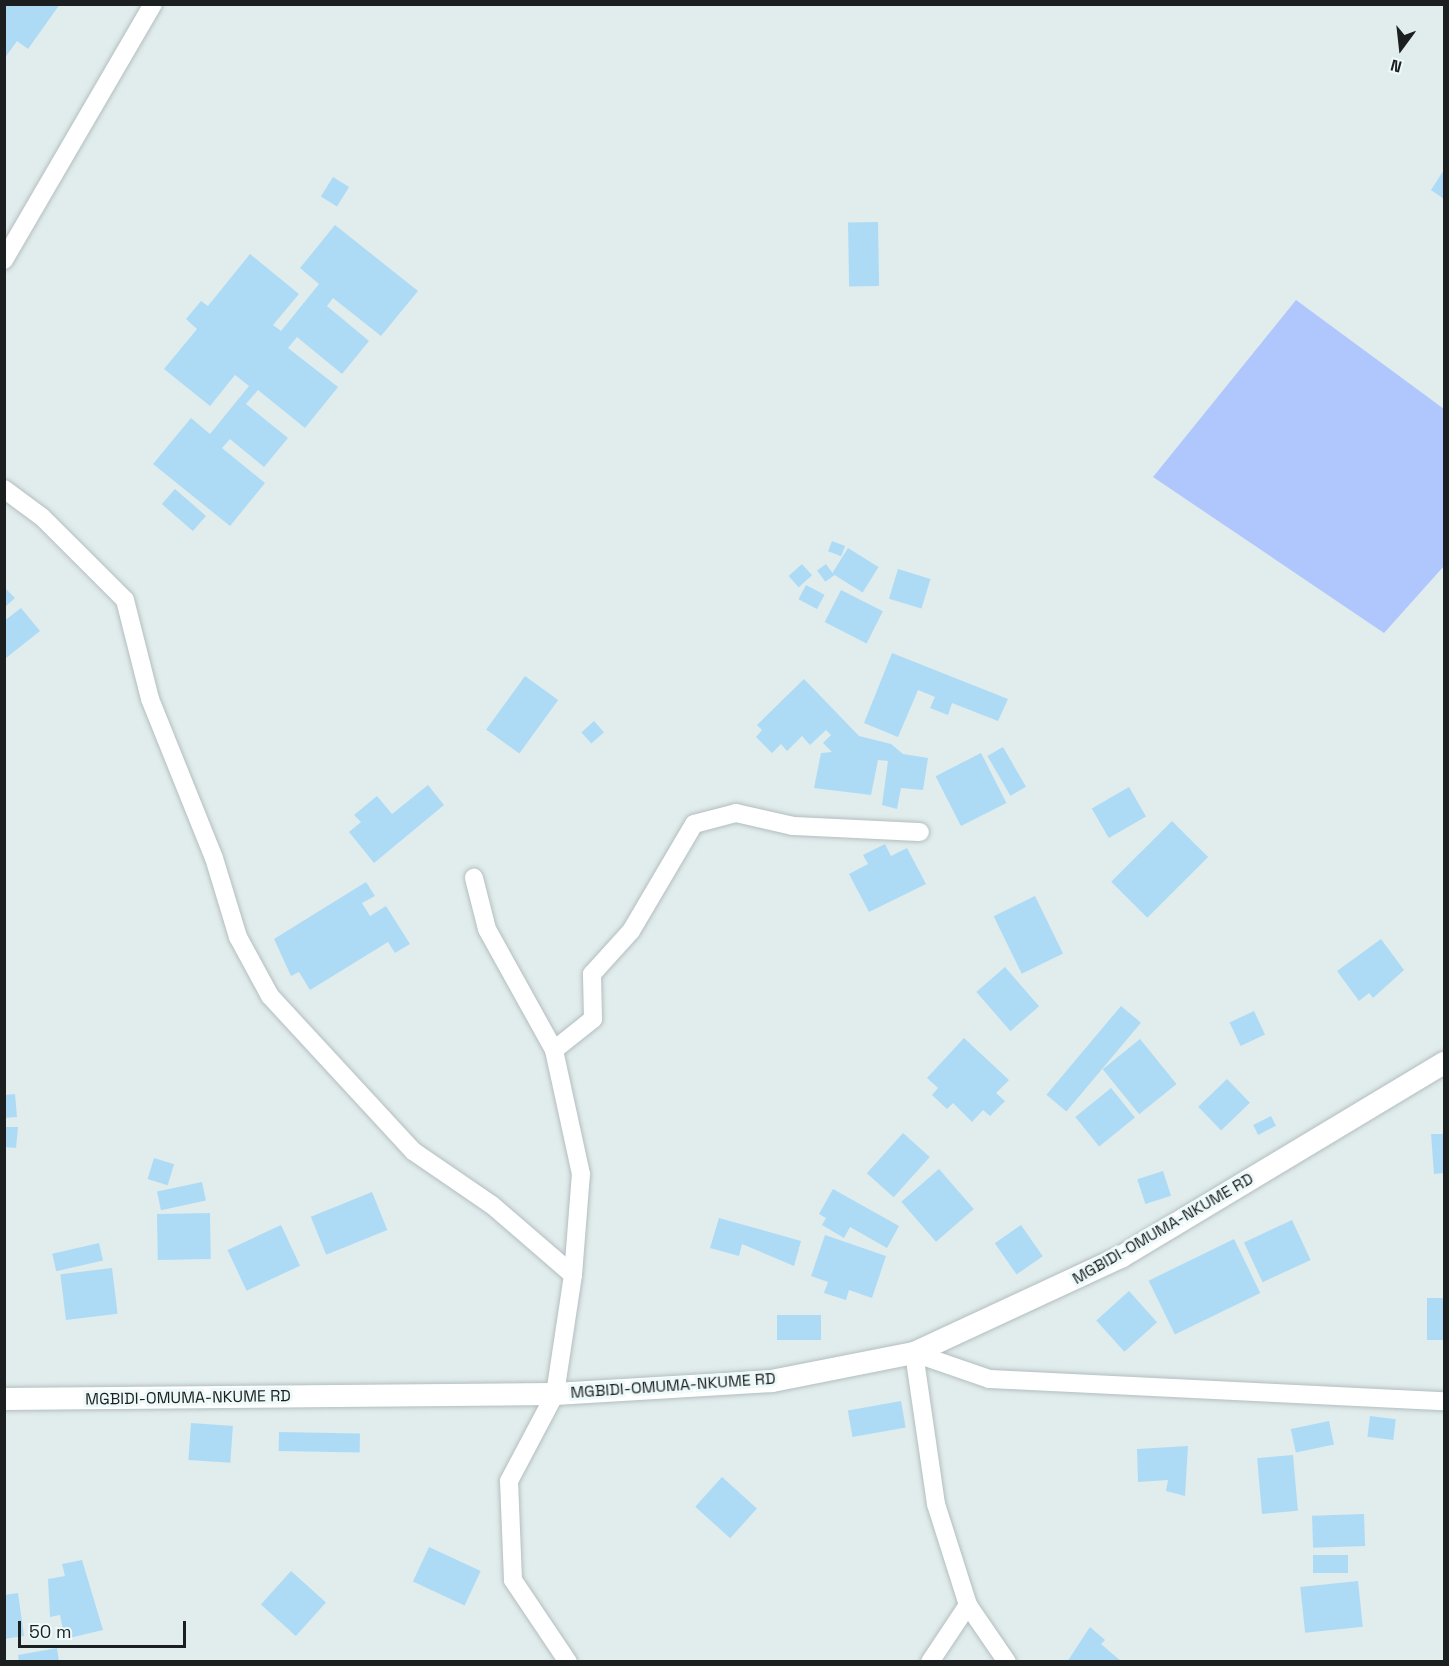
<!DOCTYPE html>
<html>
<head>
<meta charset="utf-8">
<style>
	body { margin:0 }
	#map { position:relative; width:1449px; height:1666px; overflow:hidden; background:#e1eced; font-family:"Space Grotesk",sans-serif }
	div>[style] { position:absolute }
	.water>* { inset:0; background:#afc7fd }
	.building>* { inset:0; background:#addbf6; transform-origin:0 0 }
	.roads { filter:drop-shadow(0 0 2px #b3bebf) drop-shadow(0 0 2px #b3bebf) }
	.minor>* { height:18px; margin:-9px; padding:0 9px; transform-origin:9px; border-radius:9px; background:#fff }
	.tertiary>* { height:22px; margin:-11px; padding:0 11px; transform-origin:11px; border-radius:11px; background:#fff }
	span { translate:-50% -50%; white-space:nowrap; text-align:center; line-height:1.15; -webkit-text-stroke:6px #eef9fa; paint-order:stroke }
	.street-label { font-size:16px; color:#1b1f1f }
	.frame { position:absolute; inset:0; border:6px solid #1b1f1f; pointer-events:none }
	.north { position:absolute; left:1371px; top:18px; width:60px; height:60px; -webkit-text-stroke:4px #eef9fa; paint-order:stroke; rotate:195deg; font-size:16px; font-weight:700; line-height:24px; text-align:center; color:#1b1f1f }
	.north::after { content:''; display:block; margin:auto; width:21px; height:27px; background:#1b1f1f; clip-path:polygon(50% 0,100% 100%,50% 72%,0 100%) }
	.scale { position:absolute; left:18px; top:1621px; width:168px; height:27px; box-sizing:border-box; border:3px solid #1b1f1f; border-top:0; padding-left:8px; font-size:18px; line-height:21px; white-space:nowrap; color:#1b1f1f; -webkit-text-stroke:4px #eef9fa; paint-order:stroke }
</style>
</head>
<body>
<div id="map">
	<div class="water">
		<i style="clip-path:polygon(1296px 300px,1444px 409px,1444px 566px,1384px 633px,1153px 477px)"></i>
	</div>
	<div class="building">
		<i style="clip-path:polygon(4px 4px,60px 4px,28px 49px,17px 41px,4px 59px)"></i>
		<i style="clip-path:polygon(1444px 170px,1444px 199px,1431px 190px)"></i>
		<i style="left:333px;top:177px;width:19px;height:23px;rotate:32deg"></i>
		<i style="left:878px;top:222px;width:64px;height:30px;rotate:89deg"></i>
		<i style="clip-path:polygon(335px 225px,418px 291px,381px 336px,333px 298px,327px 306px,369px 341px,342px 374px,297px 337px,288px 348px,338px 387px,305px 428px,258px 390px,246px 404px,288px 438px,264px 467px,230px 439px,222px 448px,265px 483px,230px 526px,153px 464px,191px 418px,210px 434px,249px 386px,235px 375px,210px 406px,164px 369px,197px 329px,186px 319px,201px 301px,208px 306px,250px 254px,299px 294px,273px 325px,281px 331px,319px 284px,300px 268px)"></i>
		<i style="left:175px;top:489px;width:41px;height:20px;rotate:41deg"></i>
		<i style="left:832px;top:541px;width:14px;height:11px;rotate:21deg"></i>
		<i style="left:848px;top:548px;width:36px;height:30px;rotate:32deg"></i>
		<i style="left:802px;top:564px;width:15px;height:18px;rotate:48deg"></i>
		<i style="left:826px;top:564px;width:14px;height:11px;rotate:54deg"></i>
		<i style="left:898px;top:569px;width:34px;height:31px;rotate:17deg"></i>
		<i style="left:806px;top:585px;width:21px;height:16px;rotate:28deg"></i>
		<i style="clip-path:polygon(4px 587px,15px 598px,4px 608px)"></i>
		<i style="left:841px;top:590px;width:47px;height:36px;rotate:27deg"></i>
		<i style="clip-path:polygon(21px 608px,40px 631px,6px 658px,4px 621px)"></i>
		<i style="clip-path:polygon(892px 653px,1008px 699px,998px 721px,952px 703px,948px 715px,930px 708px,935px 697px,918px 690px,898px 737px,864px 723px)"></i>
		<i style="left:525px;top:676px;width:41px;height:66px;rotate:36deg"></i>
		<i style="clip-path:polygon(804px 679px,859px 736px,891px 744px,903px 754px,928px 758px,923px 790px,901px 788px,897px 809px,882px 805px,888px 761px,878px 760px,871px 795px,814px 788px,821px 753px,832px 752px,823px 743px,831px 735px,826px 730px,810px 745px,802px 736px,787px 751px,781px 744px,772px 753px,756px 737px,762px 730px,757px 725px)"></i>
		<i style="left:594px;top:721px;width:15px;height:17px;rotate:48deg"></i>
		<i style="left:1003px;top:747px;width:46px;height:18px;rotate:60deg"></i>
		<i style="left:981px;top:753px;width:56px;height:51px;rotate:63deg"></i>
		<i style="clip-path:polygon(428px 785px,444px 805px,374px 863px,349px 832px,361px 822px,354px 815px,377px 796px,392px 814px)"></i>
		<i style="left:1129px;top:787px;width:34px;height:43px;rotate:60deg"></i>
		<i style="left:1172px;top:821px;width:51px;height:86px;rotate:45deg"></i>
		<i style="clip-path:polygon(885px 844px,891px 856px,907px 848px,926px 884px,869px 912px,849px 874px,868px 864px,863px 855px)"></i>
		<i style="clip-path:polygon(366px 882px,375px 896px,362px 903px,370px 916px,386px 906px,410px 944px,395px 953px,388px 942px,310px 990px,299px 972px,291px 976px,274px 939px)"></i>
		<i style="left:1035px;top:896px;width:64px;height:46px;rotate:64deg"></i>
		<i style="clip-path:polygon(1381px 939px,1404px 970px,1373px 998px,1369px 993px,1359px 1001px,1337px 971px)"></i>
		<i style="left:1005px;top:967px;width:52px;height:38px;rotate:49deg"></i>
		<i style="left:1121px;top:1006px;width:26px;height:116px;rotate:40deg"></i>
		<i style="left:1254px;top:1011px;width:26px;height:27px;rotate:65deg"></i>
		<i style="clip-path:polygon(964px 1038px,1009px 1080px,996px 1093px,1005px 1101px,990px 1116px,983px 1110px,972px 1122px,953px 1103px,947px 1109px,932px 1095px,938px 1088px,927px 1078px)"></i>
		<i style="left:1140px;top:1039px;width:58px;height:48px;rotate:51deg"></i>
		<i style="left:1227px;top:1079px;width:33px;height:40px;rotate:46deg"></i>
		<i style="left:1111px;top:1088px;width:38px;height:46px;rotate:51deg"></i>
		<i style="clip-path:polygon(15px 1094px,17px 1117px,4px 1118px,4px 1095px)"></i>
		<i style="left:1271px;top:1116px;width:11px;height:20px;rotate:63deg"></i>
		<i style="clip-path:polygon(4px 1127px,18px 1127px,16px 1148px,4px 1147px)"></i>
		<i style="left:903px;top:1133px;width:36px;height:54px;rotate:42deg"></i>
		<i style="clip-path:polygon(1431px 1134px,1444px 1134px,1444px 1173px,1434px 1174px)"></i>
		<i style="left:154px;top:1158px;width:21px;height:22px;rotate:17deg"></i>
		<i style="left:939px;top:1169px;width:53px;height:50px;rotate:49deg"></i>
		<i style="left:1163px;top:1171px;width:26px;height:27px;rotate:72deg"></i>
		<i style="left:202px;top:1182px;width:19px;height:46px;rotate:78deg"></i>
		<i style="clip-path:polygon(833px 1189px,899px 1226px,887px 1248px,850px 1227px,844px 1238px,822px 1225px,826px 1218px,819px 1214px)"></i>
		<i style="left:372px;top:1192px;width:41px;height:66px;rotate:68deg"></i>
		<i style="left:210px;top:1213px;width:46px;height:53px;rotate:89deg"></i>
		<i style="clip-path:polygon(719px 1218px,801px 1241px,794px 1266px,742px 1244px,739px 1256px,710px 1248px)"></i>
		<i style="left:1292px;top:1220px;width:44px;height:53px;rotate:65deg"></i>
		<i style="left:281px;top:1225px;width:45px;height:59px;rotate:65deg"></i>
		<i style="left:1021px;top:1225px;width:38px;height:32px;rotate:55deg"></i>
		<i style="clip-path:polygon(825px 1235px,886px 1256px,872px 1298px,849px 1290px,846px 1300px,824px 1293px,828px 1282px,811px 1276px)"></i>
		<i style="left:1234px;top:1239px;width:60px;height:95px;rotate:64deg"></i>
		<i style="left:99px;top:1243px;width:18px;height:48px;rotate:77deg"></i>
		<i style="left:112px;top:1268px;width:46px;height:52px;rotate:83deg"></i>
		<i style="left:1129px;top:1291px;width:42px;height:44px;rotate:48deg"></i>
		<i style="left:1444px;top:1298px;width:42px;height:17px;rotate:90deg"></i>
		<i style="left:777px;top:1315px;width:44px;height:25px"></i>
		<i style="left:901px;top:1401px;width:27px;height:54px;rotate:80deg"></i>
		<i style="left:1370px;top:1416px;width:26px;height:21px;rotate:7deg"></i>
		<i style="left:1329px;top:1421px;width:24px;height:39px;rotate:78deg"></i>
		<i style="left:191px;top:1423px;width:42px;height:37px;rotate:4deg"></i>
		<i style="left:279px;top:1432px;width:81px;height:19px;rotate:1deg"></i>
		<i style="clip-path:polygon(1188px 1446px,1185px 1496px,1166px 1491px,1168px 1480px,1138px 1482px,1137px 1449px)"></i>
		<i style="left:1293px;top:1455px;width:56px;height:36px;rotate:85deg"></i>
		<i style="left:722px;top:1477px;width:47px;height:40px;rotate:42deg"></i>
		<i style="left:1364px;top:1514px;width:32px;height:52px;rotate:88deg"></i>
		<i style="left:429px;top:1547px;width:57px;height:38px;rotate:25deg"></i>
		<i style="left:1348px;top:1555px;width:18px;height:35px;rotate:90deg"></i>
		<i style="clip-path:polygon(82px 1560px,103px 1630px,65px 1639px,60px 1615px,50px 1617px,48px 1579px,65px 1576px,62px 1564px)"></i>
		<i style="left:291px;top:1571px;width:47px;height:45px;rotate:42deg"></i>
		<i style="left:1358px;top:1581px;width:46px;height:58px;rotate:84deg"></i>
		<i style="clip-path:polygon(18px 1593px,24px 1636px,4px 1639px,4px 1595px)"></i>
		<i style="clip-path:polygon(1090px 1627px,1105px 1640px,1101px 1644px,1122px 1662px,1067px 1662px)"></i>
		<i style="clip-path:polygon(57px 1648px,59px 1662px,19px 1662px,18px 1655px)"></i>
	</div>
	<div class="roads">
		<div class="minor">
			<i style="left:4px;top:260px;width:296px;rotate:-59.8deg"></i>
			<i style="left:4px;top:489px;width:47px;rotate:36.4deg"></i>
			<i style="left:42px;top:517px;width:117px;rotate:45deg"></i>
			<i style="left:125px;top:600px;width:102px;rotate:75.8deg"></i>
			<i style="left:150px;top:699px;width:171px;rotate:68.1deg"></i>
			<i style="left:214px;top:858px;width:83px;rotate:73.1deg"></i>
			<i style="left:238px;top:937px;width:67px;rotate:61.5deg"></i>
			<i style="left:270px;top:996px;width:211px;rotate:47.3deg"></i>
			<i style="left:413px;top:1151px;width:96px;rotate:34.4deg"></i>
			<i style="left:492px;top:1205px;width:107px;rotate:40.8deg"></i>
			<i style="left:573px;top:1275px;width:101px;rotate:-85.5deg"></i>
			<i style="left:581px;top:1174px;width:127px;rotate:-102.3deg"></i>
			<i style="left:554px;top:1050px;width:138px;rotate:-119deg"></i>
			<i style="left:487px;top:929px;width:53px;rotate:-104.3deg"></i>
			<i style="left:554px;top:1050px;width:50px;rotate:-38.5deg"></i>
			<i style="left:593px;top:1019px;width:45px;rotate:-91.3deg"></i>
			<i style="left:592px;top:974px;width:58px;rotate:-47.8deg"></i>
			<i style="left:631px;top:931px;width:124px;rotate:-59.5deg"></i>
			<i style="left:694px;top:824px;width:43px;rotate:-14.7deg"></i>
			<i style="left:736px;top:813px;width:58px;rotate:12.8deg"></i>
			<i style="left:793px;top:826px;width:127px;rotate:2.7deg"></i>
			<i style="left:568px;top:1662px;width:99px;rotate:-123.9deg"></i>
			<i style="left:513px;top:1580px;width:99px;rotate:-92.3deg"></i>
			<i style="left:509px;top:1481px;width:98px;rotate:-62.1deg"></i>
			<i style="left:555px;top:1394px;width:120px;rotate:-81.4deg"></i>
			<i style="left:930px;top:1662px;width:69px;rotate:-56.3deg"></i>
			<i style="left:1007px;top:1662px;width:69px;rotate:-124.4deg"></i>
			<i style="left:968px;top:1605px;width:106px;rotate:-107.6deg"></i>
			<i style="left:936px;top:1504px;width:153px;rotate:-98.3deg"></i>
			<i style="left:914px;top:1353px;width:79px;rotate:19.1deg"></i>
			<i style="left:989px;top:1379px;width:456px;rotate:2.8deg"></i>
		</div>
		<div class="tertiary">
			<i style="left:4px;top:1399px;width:551px;rotate:-0.52deg"></i>
			<i style="left:555px;top:1394px;width:217px;rotate:-3.4deg"></i>
			<i style="left:772px;top:1381px;width:145px;rotate:-11.2deg"></i>
			<i style="left:914px;top:1353px;width:228px;rotate:-24.9deg"></i>
			<i style="left:1121px;top:1257px;width:377px;rotate:-31deg"></i>
		</div>
	</div>
	<div class="street-label">
		<span style="left:1163px;top:1229px;rotate:-30deg">MGBIDI-OMUMA-NKUME RD</span>
		<span style="left:673px;top:1386px;rotate:-4deg">MGBIDI-OMUMA-NKUME RD</span>
		<span style="left:188px;top:1398px;rotate:-1deg">MGBIDI-OMUMA-NKUME RD</span>
	</div>
	<div class="frame"></div>
	<div class="north">N</div>
	<div class="scale">50 m</div>
</div>
</body>
</html>
